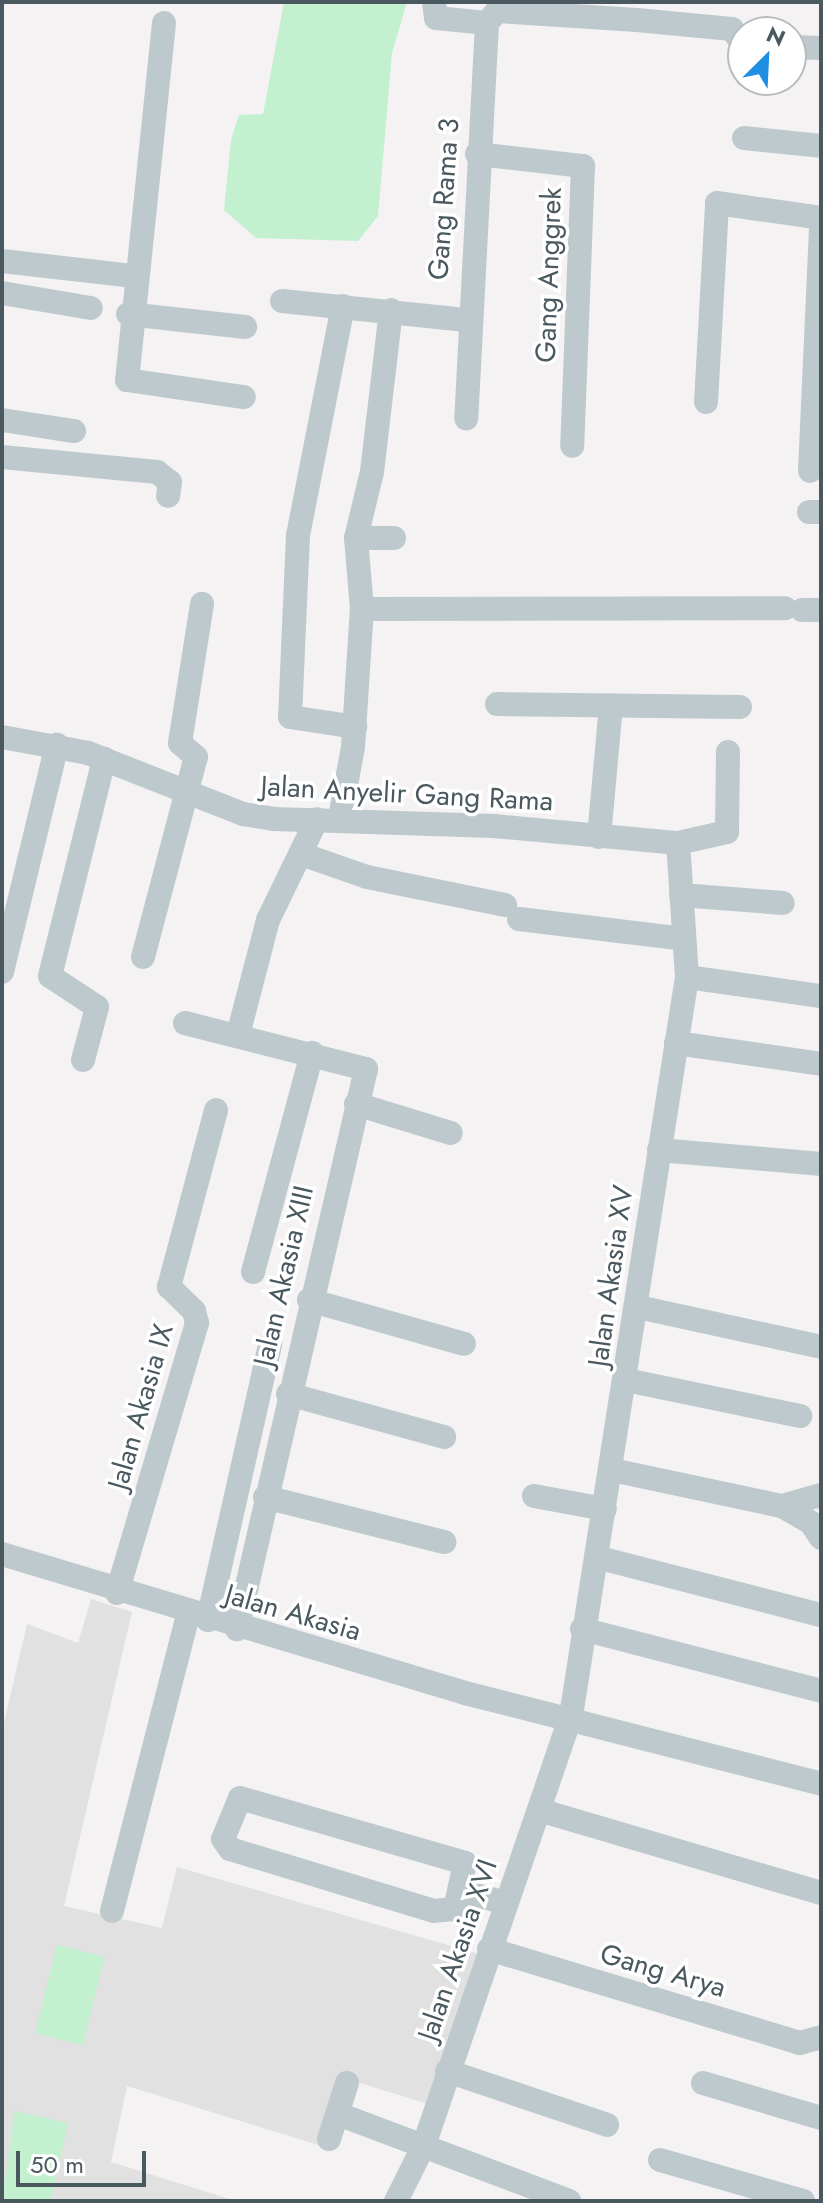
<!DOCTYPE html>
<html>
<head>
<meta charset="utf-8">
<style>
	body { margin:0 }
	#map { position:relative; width:823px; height:2203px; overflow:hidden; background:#f4f2f3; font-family:Jost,sans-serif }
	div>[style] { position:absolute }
	.education>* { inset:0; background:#e2e1e2 }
	.green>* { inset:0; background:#c3f0ce; transform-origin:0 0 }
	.minor>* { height:24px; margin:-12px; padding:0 12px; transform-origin:12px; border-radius:12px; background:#bec9ce }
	span { translate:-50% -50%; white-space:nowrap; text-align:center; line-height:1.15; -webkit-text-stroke:7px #fff; paint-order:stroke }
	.street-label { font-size:28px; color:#4a5960 }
	.frame { position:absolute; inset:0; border:4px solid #4a5960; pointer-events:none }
	.north { position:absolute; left:727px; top:16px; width:80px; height:80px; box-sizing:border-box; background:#fff; border:2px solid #b7bdbf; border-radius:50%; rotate:24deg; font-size:22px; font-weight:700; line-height:32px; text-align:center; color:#4a5960 }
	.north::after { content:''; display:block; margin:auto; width:28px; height:36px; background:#1e8fe3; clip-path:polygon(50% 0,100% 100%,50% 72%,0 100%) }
	.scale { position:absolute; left:16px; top:2151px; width:130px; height:36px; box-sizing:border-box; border:4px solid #4a5960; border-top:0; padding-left:10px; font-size:24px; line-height:28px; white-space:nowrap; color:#4a5960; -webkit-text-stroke:6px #fff; paint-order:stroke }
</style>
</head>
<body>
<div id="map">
	<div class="education">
		<i style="clip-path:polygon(91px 1599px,132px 1612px,64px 1906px,162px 1928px,177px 1867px,479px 1954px,431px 2105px,347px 2079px,325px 2147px,127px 2086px,111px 2162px,236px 2201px,2px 2201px,2px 1731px,27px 1624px,78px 1643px)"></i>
	</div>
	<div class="green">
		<i style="clip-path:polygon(284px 2px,407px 2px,392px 53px,378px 216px,358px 241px,256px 238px,224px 210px,231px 140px,239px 115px,263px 114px)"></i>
		<i style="left:57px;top:1945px;width:49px;height:91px;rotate:14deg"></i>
		<i style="clip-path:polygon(15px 2111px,68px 2123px,51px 2201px,2px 2201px)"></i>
	</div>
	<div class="minor">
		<i style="left:434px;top:2px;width:16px;rotate:83deg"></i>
		<i style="left:436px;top:18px;width:51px;rotate:5.6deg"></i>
		<i style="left:487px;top:23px;width:396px;rotate:93deg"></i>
		<i style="left:164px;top:23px;width:359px;rotate:95.9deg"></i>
		<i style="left:127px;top:380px;width:118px;rotate:8.3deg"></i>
		<i style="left:487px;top:23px;width:16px;rotate:-50deg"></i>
		<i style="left:497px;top:11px;width:140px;rotate:3.7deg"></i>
		<i style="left:637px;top:20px;width:95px;rotate:5.4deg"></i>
		<i style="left:732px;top:29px;width:19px;rotate:55deg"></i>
		<i style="left:791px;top:47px;width:30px;rotate:2deg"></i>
		<i style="left:744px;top:138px;width:77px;rotate:5.9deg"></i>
		<i style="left:477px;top:154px;width:107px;rotate:6.5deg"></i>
		<i style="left:583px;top:166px;width:280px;rotate:92.2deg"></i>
		<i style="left:2px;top:261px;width:133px;rotate:6.5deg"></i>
		<i style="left:2px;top:293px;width:90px;rotate:9.6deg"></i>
		<i style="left:282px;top:301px;width:185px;rotate:5.9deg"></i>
		<i style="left:343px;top:306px;width:233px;rotate:101.1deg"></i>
		<i style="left:298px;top:535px;width:182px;rotate:92.5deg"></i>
		<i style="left:290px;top:717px;width:66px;rotate:8.7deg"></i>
		<i style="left:128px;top:314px;width:118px;rotate:6.3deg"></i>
		<i style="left:706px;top:402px;width:199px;rotate:-86.8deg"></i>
		<i style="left:717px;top:203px;width:105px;rotate:8.2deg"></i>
		<i style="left:2px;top:420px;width:73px;rotate:8.7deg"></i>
		<i style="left:2px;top:457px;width:156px;rotate:5.5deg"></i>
		<i style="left:157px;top:472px;width:16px;rotate:38deg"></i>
		<i style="left:170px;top:482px;width:14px;rotate:98deg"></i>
		<i style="left:810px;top:471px;width:246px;rotate:-87.4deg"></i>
		<i style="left:809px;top:512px;width:12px"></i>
		<i style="left:356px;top:538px;width:38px"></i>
		<i style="left:362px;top:609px;width:423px;rotate:-0.1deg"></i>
		<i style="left:802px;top:610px;width:19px"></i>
		<i style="left:497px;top:704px;width:243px;rotate:0.7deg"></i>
		<i style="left:2px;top:737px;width:87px;rotate:10.5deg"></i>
		<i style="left:88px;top:753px;width:167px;rotate:21.5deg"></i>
		<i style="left:243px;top:814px;width:31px;rotate:9deg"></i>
		<i style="left:274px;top:819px;width:220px;rotate:1.8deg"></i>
		<i style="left:494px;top:826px;width:185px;rotate:5.3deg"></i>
		<i style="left:678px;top:843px;width:50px;rotate:-12.7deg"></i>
		<i style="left:727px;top:832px;width:80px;rotate:-89.3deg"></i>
		<i style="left:340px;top:818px;width:72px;rotate:-79.6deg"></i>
		<i style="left:353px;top:747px;width:138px;rotate:-86.3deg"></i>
		<i style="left:362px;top:609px;width:71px;rotate:-94.8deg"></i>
		<i style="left:356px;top:538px;width:68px;rotate:-76.4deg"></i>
		<i style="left:372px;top:472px;width:163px;rotate:-83.3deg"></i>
		<i style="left:599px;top:837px;width:132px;rotate:-84.8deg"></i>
		<i style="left:301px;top:854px;width:70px;rotate:19.2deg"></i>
		<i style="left:367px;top:877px;width:141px;rotate:11.5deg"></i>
		<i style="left:681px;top:895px;width:102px;rotate:4.5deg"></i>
		<i style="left:519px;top:919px;width:166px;rotate:6.9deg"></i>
		<i style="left:143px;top:957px;width:207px;rotate:-75.2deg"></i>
		<i style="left:196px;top:757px;width:21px;rotate:-139deg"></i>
		<i style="left:180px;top:743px;width:141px;rotate:-81deg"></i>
		<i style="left:2px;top:972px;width:234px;rotate:-76.4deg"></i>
		<i style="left:687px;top:977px;width:135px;rotate:8.1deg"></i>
		<i style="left:185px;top:1023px;width:187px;rotate:14.3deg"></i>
		<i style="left:366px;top:1069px;width:575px;rotate:102.97deg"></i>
		<i style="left:238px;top:1035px;width:119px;rotate:-75.4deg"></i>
		<i style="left:268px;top:920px;width:112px;rotate:-64.1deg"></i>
		<i style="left:676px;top:1043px;width:147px;rotate:8.2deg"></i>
		<i style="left:83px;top:1060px;width:55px;rotate:-75.2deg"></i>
		<i style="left:97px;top:1007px;width:56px;rotate:-146.6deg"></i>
		<i style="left:50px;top:976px;width:224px;rotate:-76deg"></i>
		<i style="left:356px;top:1104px;width:99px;rotate:17deg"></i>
		<i style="left:659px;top:1150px;width:163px;rotate:4.9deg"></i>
		<i style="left:253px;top:1272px;width:227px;rotate:-74.9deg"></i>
		<i style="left:309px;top:1300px;width:161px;rotate:15.8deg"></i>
		<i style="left:638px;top:1307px;width:187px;rotate:12.3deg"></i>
		<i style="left:626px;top:1380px;width:178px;rotate:11.7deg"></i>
		<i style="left:288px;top:1394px;width:162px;rotate:15.4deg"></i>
		<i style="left:612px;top:1470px;width:174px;rotate:12deg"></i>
		<i style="left:782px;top:1506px;width:41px;rotate:-15.8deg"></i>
		<i style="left:534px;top:1496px;width:72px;rotate:10.4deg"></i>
		<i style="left:265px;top:1497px;width:185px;rotate:14.1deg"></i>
		<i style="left:782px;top:1506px;width:34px;rotate:30deg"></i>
		<i style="left:811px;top:1523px;width:18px;rotate:56deg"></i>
		<i style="left:2px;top:1554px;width:483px;rotate:16.7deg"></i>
		<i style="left:465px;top:1693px;width:367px;rotate:14.3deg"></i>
		<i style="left:596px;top:1557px;width:232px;rotate:14.5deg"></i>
		<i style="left:117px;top:1593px;width:282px;rotate:-73.5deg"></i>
		<i style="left:197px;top:1323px;width:12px;rotate:-104deg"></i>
		<i style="left:194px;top:1311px;width:35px;rotate:-136deg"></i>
		<i style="left:169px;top:1287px;width:183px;rotate:-75.1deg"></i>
		<i style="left:208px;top:1620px;width:282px;rotate:-77.3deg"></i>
		<i style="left:582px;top:1629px;width:247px;rotate:14.5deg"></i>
		<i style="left:240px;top:1798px;width:234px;rotate:16.1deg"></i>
		<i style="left:465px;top:1863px;width:47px;rotate:102.3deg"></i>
		<i style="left:455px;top:1909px;width:21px;rotate:175deg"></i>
		<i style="left:434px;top:1911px;width:213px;rotate:-163.1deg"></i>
		<i style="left:230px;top:1849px;width:12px;rotate:-125deg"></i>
		<i style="left:223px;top:1839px;width:44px;rotate:-67.5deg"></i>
		<i style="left:539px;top:1810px;width:294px;rotate:16.4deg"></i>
		<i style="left:461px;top:1891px;width:47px;rotate:14.9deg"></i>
		<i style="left:112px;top:1911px;width:307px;rotate:-75.6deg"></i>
		<i style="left:489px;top:1949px;width:325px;rotate:16.8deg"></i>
		<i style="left:800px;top:2043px;width:22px;rotate:-16deg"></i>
		<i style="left:447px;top:2071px;width:169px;rotate:18.6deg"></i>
		<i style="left:703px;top:2083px;width:123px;rotate:16.5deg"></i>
		<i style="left:338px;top:2114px;width:247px;rotate:20.6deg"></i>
		<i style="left:329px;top:2139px;width:59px;rotate:-72.2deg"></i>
		<i style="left:660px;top:2160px;width:149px;rotate:16deg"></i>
		<i style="left:396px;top:2201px;width:63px;rotate:-63.4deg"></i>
		<i style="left:424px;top:2145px;width:453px;rotate:-71.1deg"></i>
		<i style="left:571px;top:1716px;width:748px;rotate:-81.08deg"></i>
		<i style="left:687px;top:977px;width:134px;rotate:-93.8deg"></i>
	</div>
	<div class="street-label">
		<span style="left:444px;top:199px;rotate:-86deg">Gang Rama 3</span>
		<span style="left:549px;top:275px;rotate:-88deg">Gang Anggrek</span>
		<span style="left:407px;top:794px;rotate:3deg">Jalan Anyelir Gang Rama</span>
		<span style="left:284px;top:1276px;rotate:-77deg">Jalan Akasia XIII</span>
		<span style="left:611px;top:1276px;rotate:-82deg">Jalan Akasia XV</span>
		<span style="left:141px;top:1407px;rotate:-74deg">Jalan Akasia IX</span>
		<span style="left:293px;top:1613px;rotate:16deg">Jalan Akasia</span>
		<span style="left:458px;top:1950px;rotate:-71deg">Jalan Akasia XVI</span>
		<span style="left:663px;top:1971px;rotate:16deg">Gang Arya</span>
	</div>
	<div class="frame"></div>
	<div class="north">N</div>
	<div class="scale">50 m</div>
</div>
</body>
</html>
